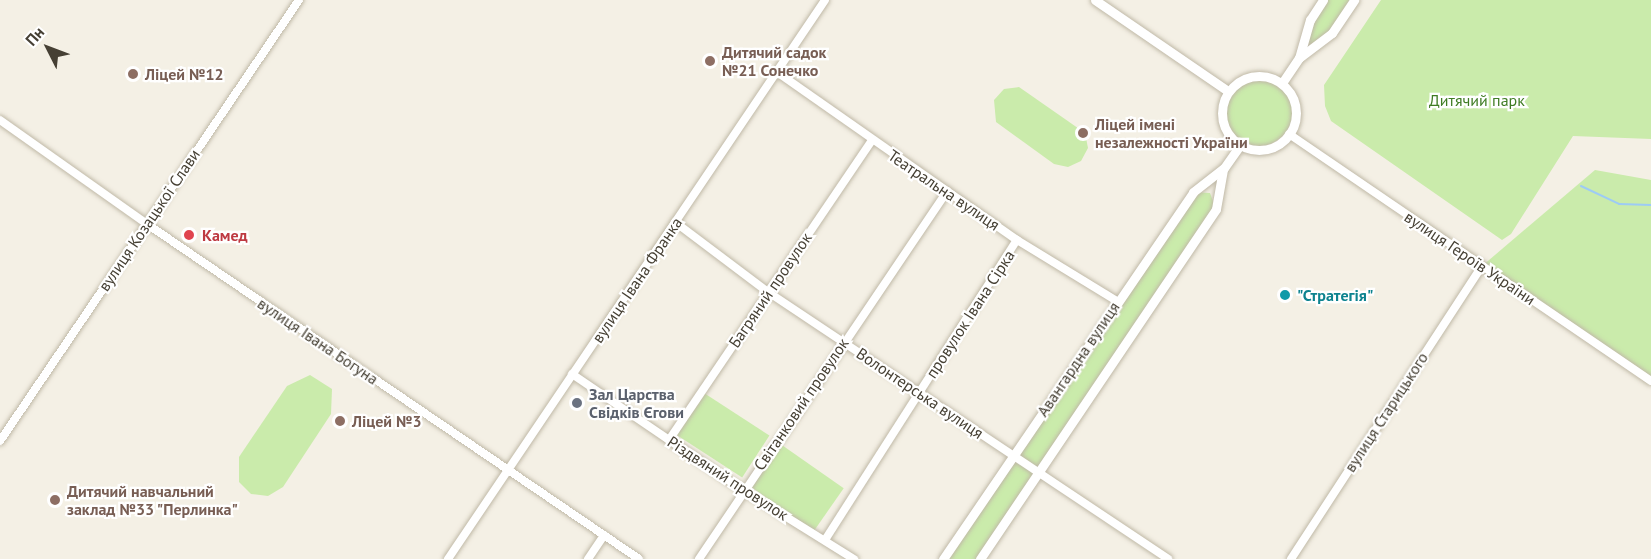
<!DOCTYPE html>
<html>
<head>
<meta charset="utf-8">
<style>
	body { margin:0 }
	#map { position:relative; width:1651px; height:559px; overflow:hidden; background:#f4f0e5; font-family:"PT Sans",sans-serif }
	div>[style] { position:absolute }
	.green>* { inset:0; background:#caebab; transform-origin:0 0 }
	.round { border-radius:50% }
	.stream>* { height:2px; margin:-1px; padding:0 1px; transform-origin:1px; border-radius:1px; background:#9dcbf5 }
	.roads { filter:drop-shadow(0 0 2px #c0b9a7) drop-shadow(0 0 2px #c0b9a7) }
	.minor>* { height:8px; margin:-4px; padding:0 4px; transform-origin:4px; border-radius:4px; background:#fff }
	.tertiary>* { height:9px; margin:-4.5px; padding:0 4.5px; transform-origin:4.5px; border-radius:4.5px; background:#fff }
	.tertiary>.ring { margin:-4.5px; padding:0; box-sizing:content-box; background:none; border:9px solid #fff; border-radius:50% }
	.dots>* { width:16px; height:16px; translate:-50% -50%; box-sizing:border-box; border:3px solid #fff; border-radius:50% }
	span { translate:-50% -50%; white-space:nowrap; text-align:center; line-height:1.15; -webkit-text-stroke:4.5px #fff; paint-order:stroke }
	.education-label { font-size:16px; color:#785e54; font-weight:700 }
	.left { translate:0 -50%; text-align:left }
	.park-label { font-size:16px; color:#3f7c24 }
	.street-label { font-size:16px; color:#464034 }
	.health-label { font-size:16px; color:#be3a42; font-weight:700 }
	.culture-label { font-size:16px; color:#0d838f; font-weight:700 }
	.worship-label { font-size:16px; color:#5b616d; font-weight:700 }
	.north { position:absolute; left:18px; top:18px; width:60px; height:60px; -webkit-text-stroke:4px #fff; paint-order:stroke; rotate:312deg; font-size:16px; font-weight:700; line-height:24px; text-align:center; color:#464034 }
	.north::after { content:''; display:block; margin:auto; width:21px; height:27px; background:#464034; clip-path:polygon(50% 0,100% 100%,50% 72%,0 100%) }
</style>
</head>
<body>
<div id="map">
	<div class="green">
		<i style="clip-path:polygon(1323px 0,1354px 0,1332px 33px,1299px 58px)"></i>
		<i style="clip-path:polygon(1381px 0,1651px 0,1651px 139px,1573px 136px,1511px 234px,1502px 240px,1331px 121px,1325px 106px,1324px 85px)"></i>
		<i class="round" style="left:1226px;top:80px;width:66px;height:66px"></i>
		<i style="clip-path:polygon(1019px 87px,1085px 133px,1088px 148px,1081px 161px,1068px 167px,1054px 164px,996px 122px,994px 100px,1004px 89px)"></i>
		<i style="clip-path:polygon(1595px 170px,1651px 180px,1651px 381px,1482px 266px)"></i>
		<i style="clip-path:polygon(1193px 192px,1210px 193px,1216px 209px,980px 559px,943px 559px)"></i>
		<i style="clip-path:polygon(310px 375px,332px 389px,331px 414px,283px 487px,268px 496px,251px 494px,239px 482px,239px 457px,287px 386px)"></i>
		<i style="left:704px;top:393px;width:78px;height:50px;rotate:33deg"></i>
		<i style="left:779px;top:443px;width:79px;height:52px;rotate:35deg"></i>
	</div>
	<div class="stream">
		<i style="left:1581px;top:186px;width:42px;rotate:25.3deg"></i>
		<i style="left:1619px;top:204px;width:32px;rotate:2deg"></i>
	</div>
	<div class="roads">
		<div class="minor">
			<i style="left:777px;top:72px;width:293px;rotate:35deg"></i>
			<i style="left:1017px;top:240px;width:117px;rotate:31.4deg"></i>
			<i style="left:0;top:120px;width:180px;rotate:35.3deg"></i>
			<i style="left:147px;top:224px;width:595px;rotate:34.25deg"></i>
			<i style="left:1289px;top:134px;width:438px;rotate:34.3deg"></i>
			<i style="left:675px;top:222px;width:116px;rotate:37deg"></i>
			<i style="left:768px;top:292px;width:481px;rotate:33.7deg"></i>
			<i style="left:572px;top:374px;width:207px;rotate:34.2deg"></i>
			<i style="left:743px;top:490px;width:131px;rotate:31.9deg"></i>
			<i style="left:669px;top:440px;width:362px;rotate:-55.9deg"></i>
			<i style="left:0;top:441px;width:533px;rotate:-55.86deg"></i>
			<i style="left:825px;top:540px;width:356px;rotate:-57.4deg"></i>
			<i style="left:448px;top:559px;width:674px;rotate:-56deg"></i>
			<i style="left:588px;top:559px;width:29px;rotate:-56deg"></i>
			<i style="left:699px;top:559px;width:444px;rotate:-56deg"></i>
			<i style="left:1291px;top:559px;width:350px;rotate:-56.9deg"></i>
		</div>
		<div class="tertiary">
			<i style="left:1095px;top:0;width:161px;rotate:34.4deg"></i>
			<i style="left:1299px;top:58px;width:41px;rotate:-37.1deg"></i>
			<i style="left:1332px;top:33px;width:40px;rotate:-56deg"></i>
			<i class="ring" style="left:1222px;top:76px;width:65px;height:65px"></i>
			<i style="left:1282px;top:83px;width:30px;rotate:-56deg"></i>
			<i style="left:1299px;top:58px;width:40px;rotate:-74deg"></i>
			<i style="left:1310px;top:20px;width:24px;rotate:-57deg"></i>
			<i style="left:943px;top:559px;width:444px;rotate:-55.7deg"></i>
			<i style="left:1193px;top:192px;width:39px;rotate:-38deg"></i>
			<i style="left:1224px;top:168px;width:28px;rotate:-55deg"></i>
			<i style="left:980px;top:559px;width:422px;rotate:-56deg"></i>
			<i style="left:1216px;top:209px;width:40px;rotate:-80deg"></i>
		</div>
	</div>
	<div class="dots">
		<i style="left:710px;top:61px;background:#8d6e63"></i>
		<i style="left:133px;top:74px;background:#8d6e63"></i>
		<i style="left:1083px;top:133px;background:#8d6e63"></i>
		<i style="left:189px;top:235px;background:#e0444e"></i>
		<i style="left:1285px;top:295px;background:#0f9aa8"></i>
		<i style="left:577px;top:403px;background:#6b7280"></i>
		<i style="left:340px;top:421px;background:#8d6e63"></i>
		<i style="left:55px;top:500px;background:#8d6e63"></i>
	</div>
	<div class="education-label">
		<span class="left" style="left:722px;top:61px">Дитячий садок<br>№21 Сонечко</span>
		<span class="left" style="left:145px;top:74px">Ліцей №12</span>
		<span class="left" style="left:1095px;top:133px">Ліцей імені<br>незалежності України</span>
		<span class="left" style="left:352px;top:421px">Ліцей №3</span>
		<span class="left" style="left:67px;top:500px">Дитячий навчальний<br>заклад №33 "Перлинка"</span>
	</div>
	<div class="park-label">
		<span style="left:1477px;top:100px">Дитячий парк</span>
	</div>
	<div class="street-label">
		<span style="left:944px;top:190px;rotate:34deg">Театральна вулиця</span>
		<span style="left:149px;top:220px;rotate:-56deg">вулиця Козацької Слави</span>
		<span style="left:1470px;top:258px;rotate:34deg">вулиця Героїв України</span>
		<span style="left:637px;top:280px;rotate:-56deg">вулиця Івана Франка</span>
		<span style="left:770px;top:290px;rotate:-56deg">Багряний провулок</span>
		<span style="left:970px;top:314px;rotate:-57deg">провулок Івана Сірка</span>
		<span style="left:318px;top:341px;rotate:34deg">вулиця Івана Богуна</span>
		<span style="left:1078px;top:359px;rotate:-56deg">Авангардна вулиця</span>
		<span style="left:920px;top:393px;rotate:34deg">Волонтерська вулиця</span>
		<span style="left:801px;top:404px;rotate:-56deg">Світанковий провулок</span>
		<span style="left:1386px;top:412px;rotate:-57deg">вулиця Старицького</span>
		<span style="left:728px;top:478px;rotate:33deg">Різдвяний провулок</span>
	</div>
	<div class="health-label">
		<span class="left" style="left:202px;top:235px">Камед</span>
	</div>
	<div class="culture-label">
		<span class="left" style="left:1297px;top:295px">"Стратегія"</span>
	</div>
	<div class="worship-label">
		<span class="left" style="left:589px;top:403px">Зал Царства<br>Свідків Єгови</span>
	</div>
	<div class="north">Пн</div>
</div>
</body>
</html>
